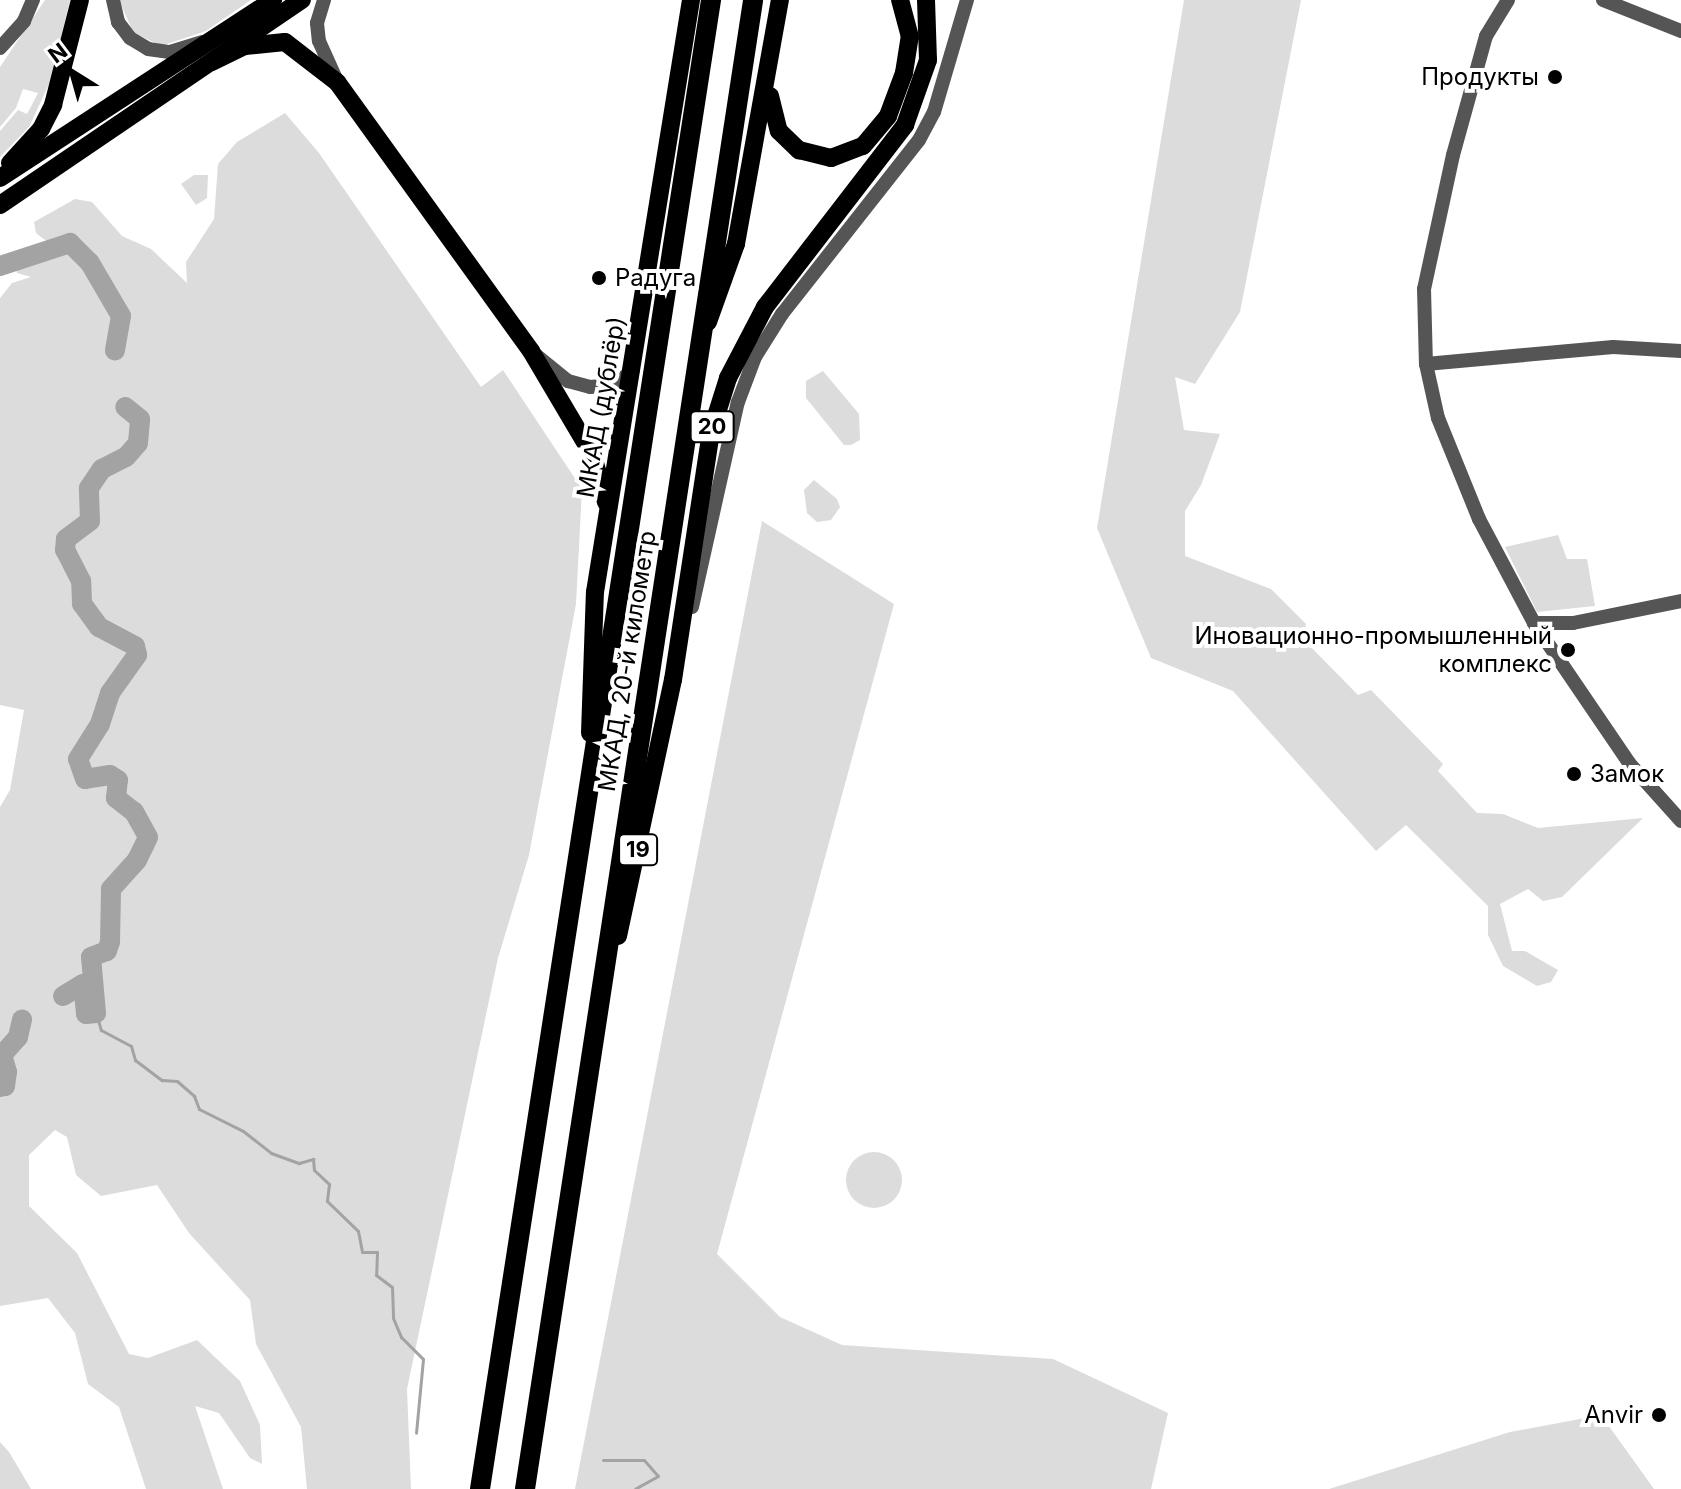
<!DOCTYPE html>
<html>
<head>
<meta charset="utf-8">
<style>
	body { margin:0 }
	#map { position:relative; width:1681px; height:1489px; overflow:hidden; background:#fff; font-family:Inter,sans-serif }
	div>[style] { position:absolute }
	.green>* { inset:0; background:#dcdcdc }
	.round { border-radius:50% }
	.stream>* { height:3px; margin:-1.5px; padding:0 1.5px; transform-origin:1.5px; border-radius:1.5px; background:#a3a3a3 }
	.river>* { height:20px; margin:-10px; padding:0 10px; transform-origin:10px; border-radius:10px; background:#a3a3a3 }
	.minor>* { height:14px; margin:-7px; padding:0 7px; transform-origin:7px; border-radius:7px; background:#555 }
	.major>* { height:18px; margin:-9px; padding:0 9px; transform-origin:9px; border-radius:9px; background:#000 }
	.highway>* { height:20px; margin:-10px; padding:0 10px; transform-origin:10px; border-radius:10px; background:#000 }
	.dots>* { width:22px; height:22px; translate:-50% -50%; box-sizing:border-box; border:4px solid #fff; border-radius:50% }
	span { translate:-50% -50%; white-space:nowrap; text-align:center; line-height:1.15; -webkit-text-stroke:8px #fff; paint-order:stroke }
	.shield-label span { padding:2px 6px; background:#fff; border:2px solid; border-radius:6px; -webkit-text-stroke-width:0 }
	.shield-label { font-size:22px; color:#000; font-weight:700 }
	.poi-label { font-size:24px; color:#000 }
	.right { translate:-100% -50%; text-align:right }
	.left { translate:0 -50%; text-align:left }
	.street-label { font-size:24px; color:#000 }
	.north { position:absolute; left:32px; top:32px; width:80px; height:80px; -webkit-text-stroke:6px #fff; paint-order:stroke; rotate:323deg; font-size:22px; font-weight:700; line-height:32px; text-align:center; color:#000 }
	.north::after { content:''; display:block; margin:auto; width:28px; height:36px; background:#000; clip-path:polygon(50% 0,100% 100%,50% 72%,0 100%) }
</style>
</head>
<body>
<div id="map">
	<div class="green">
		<i style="clip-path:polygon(45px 0,70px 0,51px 80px,29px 127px,0 157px,0 131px,18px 110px,27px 114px,38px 93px,23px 89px,16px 108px,0 127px,0 67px)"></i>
		<i style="clip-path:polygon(119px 0,251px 0,206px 31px,161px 46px,133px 32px)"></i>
		<i style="clip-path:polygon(1184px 0,1301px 0,1240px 312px,1195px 384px,1175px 377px,1184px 430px,1220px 434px,1201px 485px,1185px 511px,1185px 556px,1271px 589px,1306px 624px,1303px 639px,1358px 695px,1371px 690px,1443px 764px,1438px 771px,1477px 813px,1503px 814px,1538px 828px,1643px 818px,1562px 897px,1543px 901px,1528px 889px,1500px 904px,1512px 951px,1525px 951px,1558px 970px,1551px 982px,1537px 986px,1503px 966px,1488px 935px,1488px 906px,1406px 825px,1376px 851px,1233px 691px,1151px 658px,1097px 528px)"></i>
		<i style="clip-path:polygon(285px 113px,319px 153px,481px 387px,503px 370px,582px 489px,576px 604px,529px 855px,498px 958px,407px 1389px,411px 1489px,307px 1489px,301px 1427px,256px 1344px,250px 1300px,189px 1233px,157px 1185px,101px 1196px,76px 1175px,67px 1137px,55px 1130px,29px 1155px,29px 1206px,77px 1253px,129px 1354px,148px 1358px,197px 1340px,240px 1381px,260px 1425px,262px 1464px,250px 1458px,219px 1413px,195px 1406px,223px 1489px,146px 1489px,119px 1407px,88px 1384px,75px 1333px,48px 1298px,0 1306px,0 807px,10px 790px,24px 710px,0 705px,0 298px,12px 283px,31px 277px,17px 273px,16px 266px,48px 252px,49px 243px,36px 233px,34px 222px,75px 199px,92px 202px,122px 236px,151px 249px,187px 283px,186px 262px,214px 219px,218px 164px,237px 142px)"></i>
		<i style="clip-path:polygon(194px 175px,208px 175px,207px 198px,196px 205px,181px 184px)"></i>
		<i style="clip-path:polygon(823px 371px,859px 414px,860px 440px,851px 445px,844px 445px,806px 398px,806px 381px)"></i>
		<i style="clip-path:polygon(814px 480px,837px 499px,840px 507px,831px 520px,817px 522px,807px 513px,804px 490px)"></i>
		<i style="clip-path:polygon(762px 521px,894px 604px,717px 1254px,780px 1317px,842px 1345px,1053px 1359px,1168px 1413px,1151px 1489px,575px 1489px)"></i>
		<i style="clip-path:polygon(1558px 535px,1567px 559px,1587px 559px,1595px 606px,1537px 612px,1505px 547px)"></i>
		<i class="round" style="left:846px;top:1152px;width:56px;height:56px"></i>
		<i style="clip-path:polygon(1601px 1415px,1654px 1489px,1329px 1489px,1510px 1432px)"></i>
		<i style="clip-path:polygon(0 1442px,9px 1452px,31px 1489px,0 1489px)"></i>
	</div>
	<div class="stream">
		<i style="left:96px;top:1013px;width:18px;rotate:74deg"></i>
		<i style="left:101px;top:1030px;width:34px;rotate:28deg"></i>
		<i style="left:131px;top:1046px;width:15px;rotate:74deg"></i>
		<i style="left:135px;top:1060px;width:34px;rotate:37deg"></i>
		<i style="left:162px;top:1080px;width:15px;rotate:4deg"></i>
		<i style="left:177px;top:1081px;width:23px;rotate:41deg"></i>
		<i style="left:194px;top:1096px;width:14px;rotate:69deg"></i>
		<i style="left:199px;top:1109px;width:49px;rotate:26.6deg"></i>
		<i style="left:243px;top:1131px;width:36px;rotate:38deg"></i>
		<i style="left:271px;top:1153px;width:30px;rotate:20deg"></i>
		<i style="left:299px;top:1163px;width:15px;rotate:-16deg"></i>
		<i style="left:313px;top:1159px;width:11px;rotate:85deg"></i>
		<i style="left:314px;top:1170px;width:21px;rotate:43deg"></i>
		<i style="left:329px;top:1184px;width:17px;rotate:97deg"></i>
		<i style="left:327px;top:1201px;width:43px;rotate:44.1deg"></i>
		<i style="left:358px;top:1231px;width:21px;rotate:79deg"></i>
		<i style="left:362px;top:1252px;width:15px"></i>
		<i style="left:377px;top:1252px;width:23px;rotate:92deg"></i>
		<i style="left:376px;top:1275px;width:20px;rotate:37deg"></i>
		<i style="left:392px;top:1287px;width:31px;rotate:88deg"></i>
		<i style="left:393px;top:1318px;width:21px;rotate:67deg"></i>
		<i style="left:401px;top:1337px;width:31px;rotate:45deg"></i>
		<i style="left:423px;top:1359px;width:74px;rotate:95.4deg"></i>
		<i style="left:603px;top:1460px;width:41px"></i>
		<i style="left:644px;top:1460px;width:21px;rotate:49deg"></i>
		<i style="left:658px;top:1476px;width:26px;rotate:151deg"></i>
	</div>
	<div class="river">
		<i style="left:0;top:266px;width:74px;rotate:-18.2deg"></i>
		<i style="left:70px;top:243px;width:28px;rotate:45deg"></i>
		<i style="left:90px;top:263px;width:61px;rotate:59.7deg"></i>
		<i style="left:121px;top:316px;width:35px;rotate:100deg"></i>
		<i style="left:63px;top:996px;width:23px;rotate:-31deg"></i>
		<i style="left:83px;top:984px;width:30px;rotate:84deg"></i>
		<i style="left:86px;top:1014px;width:10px;rotate:-6deg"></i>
		<i style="left:96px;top:1013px;width:56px;rotate:-95.1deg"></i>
		<i style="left:91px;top:957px;width:17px;rotate:-21deg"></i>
		<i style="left:107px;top:951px;width:9px;rotate:-72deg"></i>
		<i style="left:110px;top:942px;width:53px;rotate:-88.9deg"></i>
		<i style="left:111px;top:889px;width:39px;rotate:-48deg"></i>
		<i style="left:137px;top:860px;width:25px;rotate:-64deg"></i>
		<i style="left:148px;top:837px;width:29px;rotate:-119deg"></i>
		<i style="left:134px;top:812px;width:23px;rotate:-142deg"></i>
		<i style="left:116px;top:798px;width:18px;rotate:-84deg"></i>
		<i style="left:118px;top:780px;width:9px;rotate:-148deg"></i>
		<i style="left:110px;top:775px;width:25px;rotate:171deg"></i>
		<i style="left:85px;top:779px;width:21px;rotate:-109deg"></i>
		<i style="left:78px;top:759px;width:41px;rotate:-57.8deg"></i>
		<i style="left:100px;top:724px;width:33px;rotate:-72deg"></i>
		<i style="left:110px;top:693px;width:47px;rotate:-54.6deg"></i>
		<i style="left:137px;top:655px;width:9px;rotate:-103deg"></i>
		<i style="left:135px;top:646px;width:41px;rotate:-152.2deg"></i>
		<i style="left:99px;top:627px;width:29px;rotate:-126deg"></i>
		<i style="left:82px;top:604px;width:23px;rotate:-92deg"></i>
		<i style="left:81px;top:581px;width:35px;rotate:-117deg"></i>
		<i style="left:65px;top:550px;width:11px;rotate:-85deg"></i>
		<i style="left:66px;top:539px;width:30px;rotate:-37deg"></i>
		<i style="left:90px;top:521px;width:33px;rotate:-92deg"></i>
		<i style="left:89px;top:488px;width:23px;rotate:-56deg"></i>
		<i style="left:102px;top:469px;width:27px;rotate:-27deg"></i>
		<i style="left:126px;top:457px;width:18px;rotate:-49deg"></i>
		<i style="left:138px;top:443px;width:24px;rotate:-85deg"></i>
		<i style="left:140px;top:419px;width:19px;rotate:-141deg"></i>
		<i style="left:0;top:1087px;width:5px;rotate:-11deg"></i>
		<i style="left:5px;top:1086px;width:14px;rotate:-82deg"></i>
		<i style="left:7px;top:1072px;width:18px;rotate:-106deg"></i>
		<i style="left:2px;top:1055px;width:24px;rotate:-48deg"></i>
		<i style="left:18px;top:1037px;width:18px;rotate:-77deg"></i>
	</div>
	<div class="minor">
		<i style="left:113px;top:0;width:23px;rotate:77deg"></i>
		<i style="left:118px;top:22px;width:20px;rotate:53deg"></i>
		<i style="left:130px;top:38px;width:21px;rotate:31deg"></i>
		<i style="left:148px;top:49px;width:22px;rotate:8deg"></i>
		<i style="left:170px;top:52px;width:34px;rotate:-17deg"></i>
		<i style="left:324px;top:0;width:24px;rotate:107deg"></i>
		<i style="left:317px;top:23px;width:18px;rotate:84deg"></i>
		<i style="left:319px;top:41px;width:44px;rotate:65.8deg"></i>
		<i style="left:1508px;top:0;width:42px;rotate:121.4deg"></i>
		<i style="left:1486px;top:36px;width:123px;rotate:105.5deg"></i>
		<i style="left:1453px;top:155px;width:137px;rotate:102.2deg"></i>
		<i style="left:1424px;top:289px;width:75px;rotate:88.5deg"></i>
		<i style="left:1426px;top:364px;width:55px;rotate:77.5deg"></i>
		<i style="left:1438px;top:418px;width:109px;rotate:67.9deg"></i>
		<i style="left:1479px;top:519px;width:118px;rotate:62.1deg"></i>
		<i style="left:1534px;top:623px;width:169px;rotate:55.8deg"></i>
		<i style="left:1629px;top:763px;width:78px;rotate:48.1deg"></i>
		<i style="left:1603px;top:0;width:84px;rotate:21.7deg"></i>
		<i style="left:0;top:48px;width:36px;rotate:-48deg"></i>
		<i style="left:24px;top:21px;width:23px;rotate:-67deg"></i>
		<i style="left:537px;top:356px;width:40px;rotate:39deg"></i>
		<i style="left:568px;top:381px;width:23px;rotate:15deg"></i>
		<i style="left:590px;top:387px;width:23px;rotate:-5deg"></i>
		<i style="left:613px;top:385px;width:24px;rotate:-35deg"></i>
		<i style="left:1426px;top:364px;width:188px;rotate:-5.2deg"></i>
		<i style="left:1613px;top:347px;width:68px;rotate:3.4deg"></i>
		<i style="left:692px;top:607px;width:210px;rotate:-77.4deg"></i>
		<i style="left:738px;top:402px;width:48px;rotate:-69.3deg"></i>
		<i style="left:755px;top:357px;width:51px;rotate:-57.9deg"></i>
		<i style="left:782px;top:314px;width:221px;rotate:-51.8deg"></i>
		<i style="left:919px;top:140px;width:32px;rotate:-62deg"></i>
		<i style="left:934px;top:112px;width:117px;rotate:-73.6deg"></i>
		<i style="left:1534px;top:623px;width:39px"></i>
		<i style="left:1573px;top:623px;width:110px;rotate:-11.5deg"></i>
	</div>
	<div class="major">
		<i style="left:212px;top:62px;width:37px;rotate:-26deg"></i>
		<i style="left:245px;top:46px;width:40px;rotate:-5.7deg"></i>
		<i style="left:285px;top:42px;width:66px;rotate:37.6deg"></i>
		<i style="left:337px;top:82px;width:332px;rotate:54.2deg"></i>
		<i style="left:531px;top:351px;width:122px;rotate:59.4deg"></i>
		<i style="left:593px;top:456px;width:48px;rotate:74.2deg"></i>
		<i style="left:770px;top:96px;width:36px;rotate:76deg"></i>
		<i style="left:779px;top:131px;width:28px;rotate:44deg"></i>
		<i style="left:799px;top:150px;width:33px;rotate:14deg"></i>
		<i style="left:831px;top:158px;width:34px;rotate:-21deg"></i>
		<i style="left:863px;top:146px;width:39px;rotate:-50deg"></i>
		<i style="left:888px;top:116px;width:46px;rotate:-69.6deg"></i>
		<i style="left:904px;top:73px;width:36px;rotate:-81deg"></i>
		<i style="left:910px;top:37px;width:38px;rotate:-105deg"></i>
		<i style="left:10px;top:163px;width:46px;rotate:-47.6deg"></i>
		<i style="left:41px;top:129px;width:27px;rotate:-63deg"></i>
		<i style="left:53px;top:105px;width:108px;rotate:-75.6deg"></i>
		<i style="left:0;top:178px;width:326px;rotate:-33.1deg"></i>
		<i style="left:0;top:205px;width:365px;rotate:-34.2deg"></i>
		<i style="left:708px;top:322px;width:83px;rotate:-70.3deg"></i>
		<i style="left:736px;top:244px;width:248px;rotate:-79.8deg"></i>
		<i style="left:590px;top:733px;width:141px;rotate:-88deg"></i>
		<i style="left:595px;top:592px;width:600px;rotate:-80.79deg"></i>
		<i style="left:618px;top:936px;width:262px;rotate:-77.9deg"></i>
		<i style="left:673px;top:680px;width:251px;rotate:-81.3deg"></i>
		<i style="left:711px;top:432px;width:57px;rotate:-72.5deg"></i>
		<i style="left:728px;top:378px;width:80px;rotate:-62.5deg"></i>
		<i style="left:765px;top:307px;width:230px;rotate:-52.4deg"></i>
		<i style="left:905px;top:125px;width:69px;rotate:-70.5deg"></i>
		<i style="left:928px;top:60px;width:60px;rotate:-91.9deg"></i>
	</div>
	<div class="highway">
		<i style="left:480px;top:1489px;width:1507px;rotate:-81.18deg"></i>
		<i style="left:525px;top:1489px;width:1506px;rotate:-81.29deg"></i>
	</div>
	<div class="dots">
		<i style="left:1555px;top:77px;background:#000"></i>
		<i style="left:599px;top:278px;background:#000"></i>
		<i style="left:1568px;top:650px;background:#000"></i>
		<i style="left:1574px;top:774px;background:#000"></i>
		<i style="left:1659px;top:1415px;background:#000"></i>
	</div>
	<div class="shield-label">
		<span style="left:712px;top:427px">20</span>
		<span style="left:638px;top:850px">19</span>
	</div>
	<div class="poi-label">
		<span class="right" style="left:1539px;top:77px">Продукты</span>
		<span class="left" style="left:615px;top:278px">Радуга</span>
		<span class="right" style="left:1552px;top:650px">Иновационно-промышленный<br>комплекс</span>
		<span class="left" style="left:1590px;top:774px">Замок</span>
		<span class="right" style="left:1643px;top:1415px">Anvir</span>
	</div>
	<div class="street-label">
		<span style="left:601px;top:407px;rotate:-80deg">МКАД (дублёр)</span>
		<span style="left:627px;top:661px;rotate:-81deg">МКАД, 20-й километр</span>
	</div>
	<div class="north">N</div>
</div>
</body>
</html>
